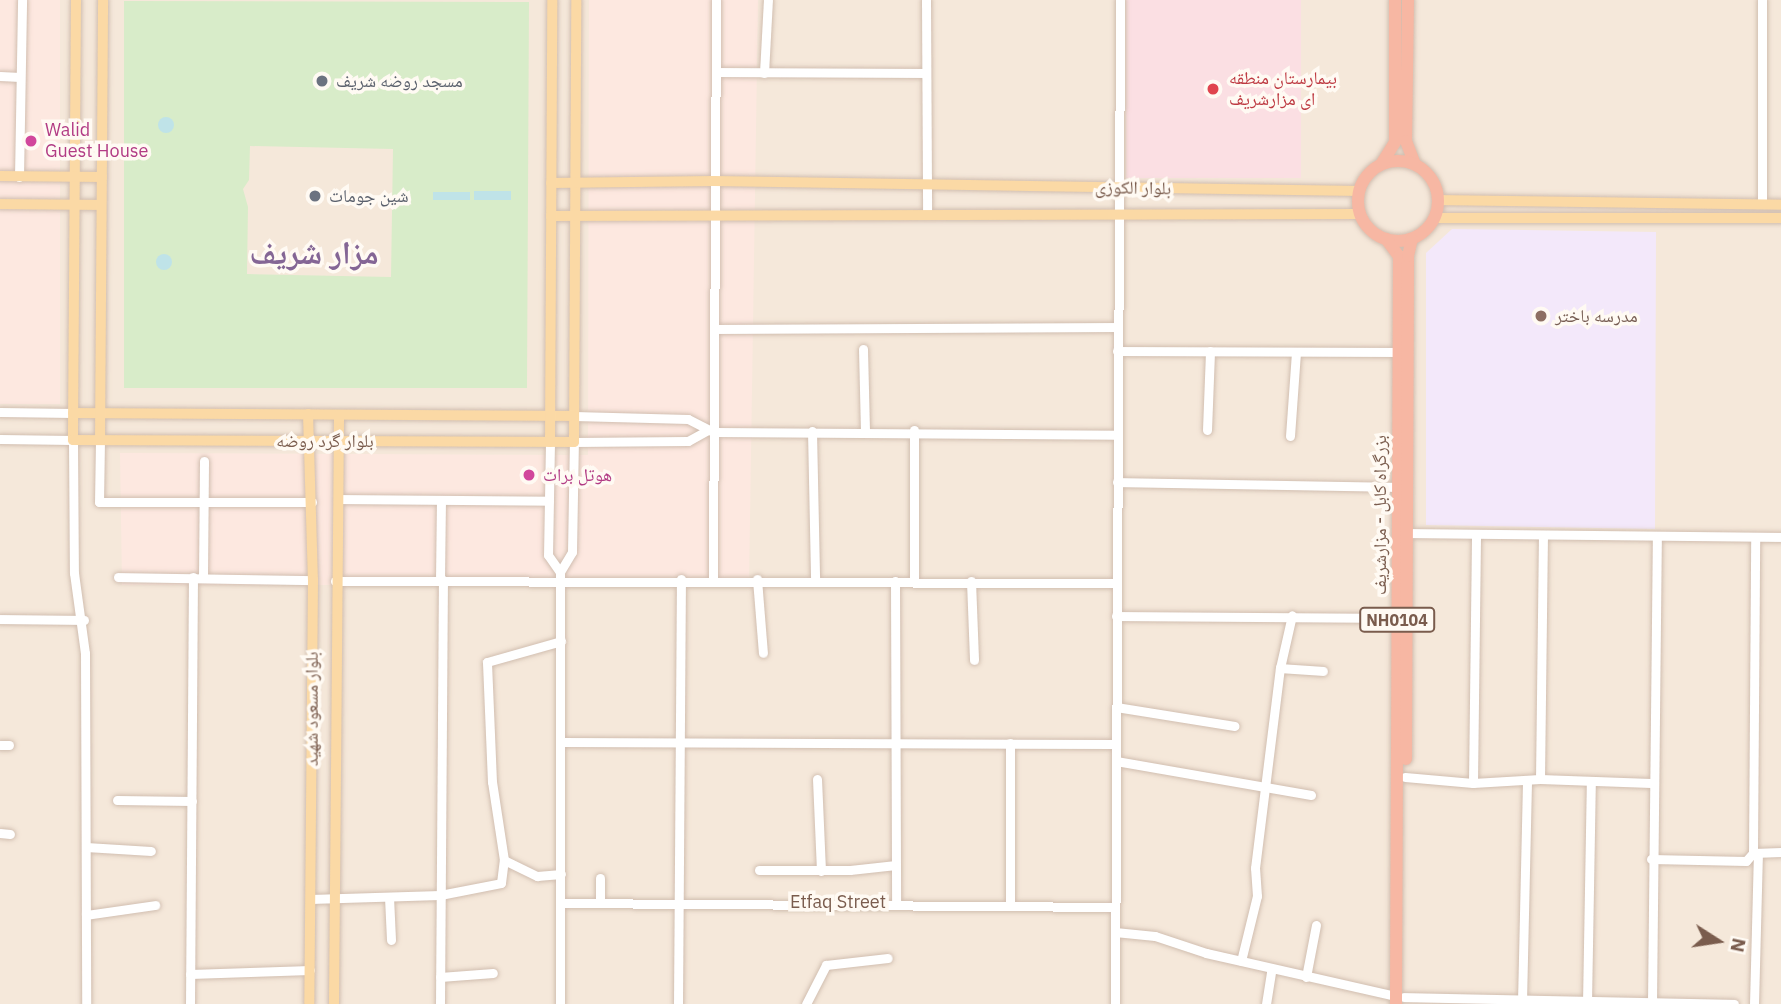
<!DOCTYPE html>
<html>
<head>
<meta charset="utf-8">
<style>
	body { margin:0 }
	#map { position:relative; width:1781px; height:1004px; overflow:hidden; background:#fdf6ec; font-family:"IBM Plex Sans","Noto Naskh Arabic",sans-serif }
	div>[style] { position:absolute }
	.residential>* { inset:0; background:#f5e8da; transform-origin:0 0 }
	.commercial>* { inset:0; background:#fde8e0; transform-origin:0 0 }
	.education>* { inset:0; background:#f3e8fa }
	.medical>* { inset:0; background:#fbdfe3; transform-origin:0 0 }
	.green>* { inset:0; background:#d8ecc9 }
	.water>* { inset:0; background:#bfe3e8; transform-origin:0 0 }
	.round { border-radius:50% }
	.roads { filter:drop-shadow(0 0 2px #d1beb0) drop-shadow(0 0 2px #d1beb0) }
	.minor>* { height:9px; margin:-4.5px; padding:0 4.5px; transform-origin:4.5px; border-radius:4.5px; background:#fff }
	.major>* { height:10px; margin:-5px; padding:0 5px; transform-origin:5px; border-radius:5px; background:#fbd9a5 }
	.highway>* { height:12px; margin:-6px; padding:0 6px; transform-origin:6px; border-radius:6px; background:#f7b7a3 }
	.highway>.ring { margin:-6px; padding:0; box-sizing:content-box; background:none; border:12px solid #f7b7a3; border-radius:50% }
	.dots>* { width:19px; height:19px; translate:-50% -50%; box-sizing:border-box; border:4px solid #fffaf3; border-radius:50% }
	span { translate:-50% -50%; white-space:nowrap; text-align:center; line-height:1.15; -webkit-text-stroke:7px #fffaf3; paint-order:stroke }
	.shield-label span { padding:2px 5px; background:#fffaf3; border:2px solid; border-radius:5px; -webkit-text-stroke-width:0 }
	.shield-label { font-size:16px; color:#7a5c4d; font-weight:700 }
	.health-label { font-size:18px; color:#be3a42 }
	.left { translate:0 -50%; text-align:left }
	.worship-label { font-size:18px; color:#5b616d }
	.hotel-label { font-size:18px; color:#b23c85 }
	.street-label { font-size:18px; color:#7a5c4d }
	.education-label { font-size:18px; color:#785e54 }
	.town-label { font-size:32px; color:#846695; font-weight:700 }
	.north { position:absolute; left:1683px; top:906px; width:70px; height:70px; -webkit-text-stroke:5px #fffaf3; paint-order:stroke; rotate:102deg; font-size:19px; font-weight:700; line-height:28px; text-align:center; color:#7a5c4d }
	.north::after { content:''; display:block; margin:auto; width:24px; height:32px; background:#7a5c4d; clip-path:polygon(50% 0,100% 100%,50% 72%,0 100%) }
</style>
</head>
<body>
<div id="map">
	<div class="residential">
		<i style="left:0;top:0;width:1781px;height:1004px"></i>
	</div>
	<div class="commercial">
		<i style="left:0;top:0;width:60px;height:404px"></i>
		<i style="clip-path:polygon(589px 0,758px 0,749px 585px,122px 585px,120px 453px,588px 455px)"></i>
	</div>
	<div class="education">
		<i style="clip-path:polygon(1452px 229px,1656px 232px,1655px 529px,1426px 525px,1426px 253px)"></i>
	</div>
	<div class="medical">
		<i style="left:1126px;top:0;width:175px;height:178px"></i>
	</div>
	<div class="green">
		<i style="clip-path:polygon(evenodd,124px 1px,529px 2px,527px 388px,124px 388px,124px 1px,250px 146px,393px 149px,391px 277px,247px 274px,248px 207px,243px 189px,249px 180px,250px 146px)"></i>
	</div>
	<div class="water">
		<i class="round" style="left:158px;top:117px;width:16px;height:16px"></i>
		<i style="left:474px;top:191px;width:37px;height:9px"></i>
		<i style="left:433px;top:192px;width:37px;height:8px"></i>
		<i class="round" style="left:156px;top:254px;width:16px;height:16px"></i>
	</div>
	<div class="roads">
		<div class="minor">
			<i style="left:926px;top:0;width:215px;rotate:89.7deg"></i>
			<i style="left:1762px;top:0;width:204px;rotate:90deg"></i>
			<i style="left:716px;top:72px;width:210px;rotate:0.3deg"></i>
			<i style="left:764px;top:73px;width:73px;rotate:-86.9deg"></i>
			<i style="left:0;top:76px;width:20px;rotate:3deg"></i>
			<i style="left:19px;top:177px;width:177px;rotate:-89deg"></i>
			<i style="left:716px;top:329px;width:401px;rotate:-0.3deg"></i>
			<i style="left:863px;top:349px;width:81px;rotate:88.6deg"></i>
			<i style="left:1117px;top:351px;width:281px;rotate:0.2deg"></i>
			<i style="left:0;top:412px;width:73px;rotate:0.8deg"></i>
			<i style="left:574px;top:416px;width:114px;rotate:1.5deg"></i>
			<i style="left:688px;top:419px;width:29px;rotate:27deg"></i>
			<i style="left:714px;top:432px;width:403px;rotate:0.4deg"></i>
			<i style="left:1207px;top:430px;width:79px;rotate:-87.8deg"></i>
			<i style="left:812px;top:431px;width:149px;rotate:88.8deg"></i>
			<i style="left:1290px;top:436px;width:84px;rotate:-85.9deg"></i>
			<i style="left:0;top:439px;width:73px;rotate:0.8deg"></i>
			<i style="left:73px;top:440px;width:133px;rotate:89.6deg"></i>
			<i style="left:74px;top:573px;width:81px;rotate:82.2deg"></i>
			<i style="left:85px;top:653px;width:351px;rotate:89.8deg"></i>
			<i style="left:100px;top:440px;width:62px;rotate:90.9deg"></i>
			<i style="left:99px;top:502px;width:213px"></i>
			<i style="left:550px;top:442px;width:113px;rotate:91deg"></i>
			<i style="left:548px;top:555px;width:21px;rotate:55deg"></i>
			<i style="left:1117px;top:482px;width:280px;rotate:1deg"></i>
			<i style="left:339px;top:499px;width:210px;rotate:0.5deg"></i>
			<i style="left:1407px;top:533px;width:374px;rotate:0.6deg"></i>
			<i style="left:118px;top:577px;width:195px;rotate:0.9deg"></i>
			<i style="left:203px;top:577px;width:116px;rotate:-89.5deg"></i>
			<i style="left:713px;top:579px;width:579px;rotate:-89.7deg"></i>
			<i style="left:757px;top:579px;width:74px;rotate:85.4deg"></i>
			<i style="left:440px;top:580px;width:80px;rotate:-89.3deg"></i>
			<i style="left:335px;top:581px;width:781px;rotate:0.15deg"></i>
			<i style="left:895px;top:581px;width:322px;rotate:89.8deg"></i>
			<i style="left:914px;top:581px;width:151px;rotate:-90deg"></i>
			<i style="left:971px;top:581px;width:79px;rotate:87.8deg"></i>
			<i style="left:1116px;top:616px;width:281px;rotate:0.4deg"></i>
			<i style="left:0;top:619px;width:84px;rotate:0.7deg"></i>
			<i style="left:1280px;top:668px;width:43px;rotate:4deg"></i>
			<i style="left:1116px;top:707px;width:120px;rotate:9.1deg"></i>
			<i style="left:561px;top:742px;width:555px;rotate:0.21deg"></i>
			<i style="left:0;top:745px;width:9px"></i>
			<i style="left:1116px;top:761px;width:198px;rotate:9.9deg"></i>
			<i style="left:1405px;top:777px;width:68px;rotate:5deg"></i>
			<i style="left:1473px;top:783px;width:67px;rotate:-3.4deg"></i>
			<i style="left:1540px;top:779px;width:111px;rotate:2.1deg"></i>
			<i style="left:817px;top:779px;width:92px;rotate:87.5deg"></i>
			<i style="left:1540px;top:779px;width:243px;rotate:-89.3deg"></i>
			<i style="left:1473px;top:783px;width:248px;rotate:-89.3deg"></i>
			<i style="left:117px;top:800px;width:75px;rotate:0.8deg"></i>
			<i style="left:0;top:833px;width:10px;rotate:6deg"></i>
			<i style="left:86px;top:847px;width:65px;rotate:3.5deg"></i>
			<i style="left:1753px;top:853px;width:316px;rotate:-89.6deg"></i>
			<i style="left:1651px;top:859px;width:95px;rotate:1.2deg"></i>
			<i style="left:1746px;top:861px;width:11px;rotate:-49deg"></i>
			<i style="left:1753px;top:853px;width:28px;rotate:-2deg"></i>
			<i style="left:504px;top:860px;width:37px;rotate:26deg"></i>
			<i style="left:537px;top:876px;width:24px;rotate:-5deg"></i>
			<i style="left:759px;top:870px;width:91px"></i>
			<i style="left:850px;top:870px;width:46px;rotate:-6.2deg"></i>
			<i style="left:389px;top:897px;width:43px;rotate:87.3deg"></i>
			<i style="left:310px;top:899px;width:130px;rotate:-1.8deg"></i>
			<i style="left:440px;top:895px;width:62px;rotate:-11.1deg"></i>
			<i style="left:501px;top:883px;width:23px;rotate:-83deg"></i>
			<i style="left:504px;top:860px;width:79px;rotate:-98.7deg"></i>
			<i style="left:492px;top:782px;width:120px;rotate:-92.4deg"></i>
			<i style="left:487px;top:662px;width:77px;rotate:-15.8deg"></i>
			<i style="left:600px;top:902px;width:24px;rotate:-90deg"></i>
			<i style="left:561px;top:903px;width:554px;rotate:0.41deg"></i>
			<i style="left:1010px;top:905px;width:162px;rotate:-90deg"></i>
			<i style="left:86px;top:915px;width:70px;rotate:-8.2deg"></i>
			<i style="left:1115px;top:932px;width:40px;rotate:5.7deg"></i>
			<i style="left:1155px;top:936px;width:54px;rotate:18.4deg"></i>
			<i style="left:1206px;top:953px;width:195px;rotate:12.8deg"></i>
			<i style="left:1241px;top:961px;width:67px;rotate:-76.2deg"></i>
			<i style="left:1257px;top:896px;width:28px;rotate:-94deg"></i>
			<i style="left:1255px;top:868px;width:202px;rotate:-82.9deg"></i>
			<i style="left:1280px;top:668px;width:54px;rotate:-77.2deg"></i>
			<i style="left:190px;top:974px;width:120px;rotate:-1.9deg"></i>
			<i style="left:440px;top:977px;width:53px;rotate:-4.3deg"></i>
			<i style="left:1306px;top:977px;width:53px;rotate:-79.1deg"></i>
			<i style="left:1404px;top:997px;width:330px;rotate:1.2deg"></i>
			<i style="left:1522px;top:1002px;width:220px;rotate:-88.7deg"></i>
			<i style="left:1587px;top:1003px;width:222px;rotate:-89deg"></i>
			<i style="left:1652px;top:1003px;width:467px;rotate:-89.4deg"></i>
			<i style="left:190px;top:1004px;width:427px;rotate:-89.6deg"></i>
			<i style="left:440px;top:1004px;width:424px;rotate:-89.6deg"></i>
			<i style="left:560px;top:1004px;width:432px;rotate:-90deg"></i>
			<i style="left:560px;top:572px;width:23px;rotate:-59deg"></i>
			<i style="left:572px;top:552px;width:110px;rotate:-89deg"></i>
			<i style="left:574px;top:442px;width:114px;rotate:-0.5deg"></i>
			<i style="left:688px;top:441px;width:21px;rotate:-29deg"></i>
			<i style="left:678px;top:1004px;width:425px;rotate:-89.6deg"></i>
			<i style="left:806px;top:1004px;width:44px;rotate:-62.9deg"></i>
			<i style="left:826px;top:965px;width:62px;rotate:-6.4deg"></i>
			<i style="left:1115px;top:1004px;width:1004px;rotate:-89.71deg"></i>
			<i style="left:1266px;top:1004px;width:36px;rotate:-81deg"></i>
			<i style="left:1754px;top:1004px;width:151px;rotate:-88.5deg"></i>
		</div>
		<div class="major">
			<i style="left:76px;top:0;width:440px;rotate:90.4deg"></i>
			<i style="left:73px;top:440px;width:501px;rotate:0.23deg"></i>
			<i style="left:574px;top:442px;width:442px;rotate:-89.7deg"></i>
			<i style="left:0;top:176px;width:102px;rotate:0.6deg"></i>
			<i style="left:551px;top:183px;width:163px;rotate:-0.7deg"></i>
			<i style="left:714px;top:181px;width:646px;rotate:0.89deg"></i>
			<i style="left:1439px;top:200px;width:342px;rotate:0.8deg"></i>
			<i style="left:0;top:204px;width:101px;rotate:0.6deg"></i>
			<i style="left:551px;top:216px;width:809px;rotate:-0.14deg"></i>
			<i style="left:1435px;top:218px;width:346px"></i>
			<i style="left:73px;top:413px;width:501px;rotate:0.34deg"></i>
			<i style="left:308px;top:414px;width:166px;rotate:88.3deg"></i>
			<i style="left:313px;top:580px;width:424px;rotate:90.5deg"></i>
			<i style="left:100px;top:440px;width:440px;rotate:-89.6deg"></i>
			<i style="left:550px;top:442px;width:442px;rotate:-89.7deg"></i>
			<i style="left:334px;top:1004px;width:589px;rotate:-89.51deg"></i>
		</div>
		<div class="highway">
			<i style="left:1408px;top:0;width:141px;rotate:90.8deg"></i>
			<i style="left:1406px;top:141px;width:25px;rotate:69deg"></i>
			<i class="ring" style="left:1358px;top:161px;width:68px;height:68px"></i>
			<i style="left:1382px;top:163px;width:25px;rotate:-58deg"></i>
			<i style="left:1395px;top:142px;width:142px;rotate:-90deg"></i>
			<i style="left:1386px;top:239px;width:21px;rotate:53deg"></i>
			<i style="left:1399px;top:256px;width:748px;rotate:90.23deg"></i>
			<i style="left:1406px;top:759px;width:503px;rotate:-89.77deg"></i>
			<i style="left:1408px;top:256px;width:17px;rotate:-77deg"></i>
		</div>
	</div>
	<div class="dots">
		<i style="left:322px;top:81px;background:#6b7280"></i>
		<i style="left:1213px;top:89px;background:#e0444e"></i>
		<i style="left:31px;top:141px;background:#d1479c"></i>
		<i style="left:315px;top:196px;background:#6b7280"></i>
		<i style="left:1541px;top:316px;background:#8d6e63"></i>
		<i style="left:529px;top:475px;background:#d1479c"></i>
	</div>
	<div class="shield-label">
		<span style="left:1397px;top:620px">NH0104</span>
	</div>
	<div class="health-label">
		<span class="left" style="left:1229px;top:89px">بیمارستان منطقه<br>ای مزارشریف</span>
	</div>
	<div class="worship-label">
		<span class="left" style="left:336px;top:81px">مسجد روضه شریف</span>
		<span class="left" style="left:329px;top:196px">شین جومات</span>
	</div>
	<div class="hotel-label">
		<span class="left" style="left:45px;top:141px">Walid<br>Guest House</span>
		<span class="left" style="left:543px;top:475px">هوتل برات</span>
	</div>
	<div class="street-label">
		<span style="left:1133px;top:188px;rotate:1deg">بلوار الکوزی</span>
		<span style="left:325px;top:441px">بلوار گرد روضه</span>
		<span style="left:1380px;top:515px;rotate:-90deg">بزرگراه کابل - مزارشریف</span>
		<span style="left:312px;top:709px;rotate:-90deg">بلوار مسعود شهید</span>
		<span style="left:838px;top:902px">Etfaq Street</span>
	</div>
	<div class="education-label">
		<span class="left" style="left:1555px;top:316px">مدرسه باختر</span>
	</div>
	<div class="town-label">
		<span style="left:314px;top:252px">مزار شريف</span>
	</div>
	<div class="north">N</div>
</div>
</body>
</html>
